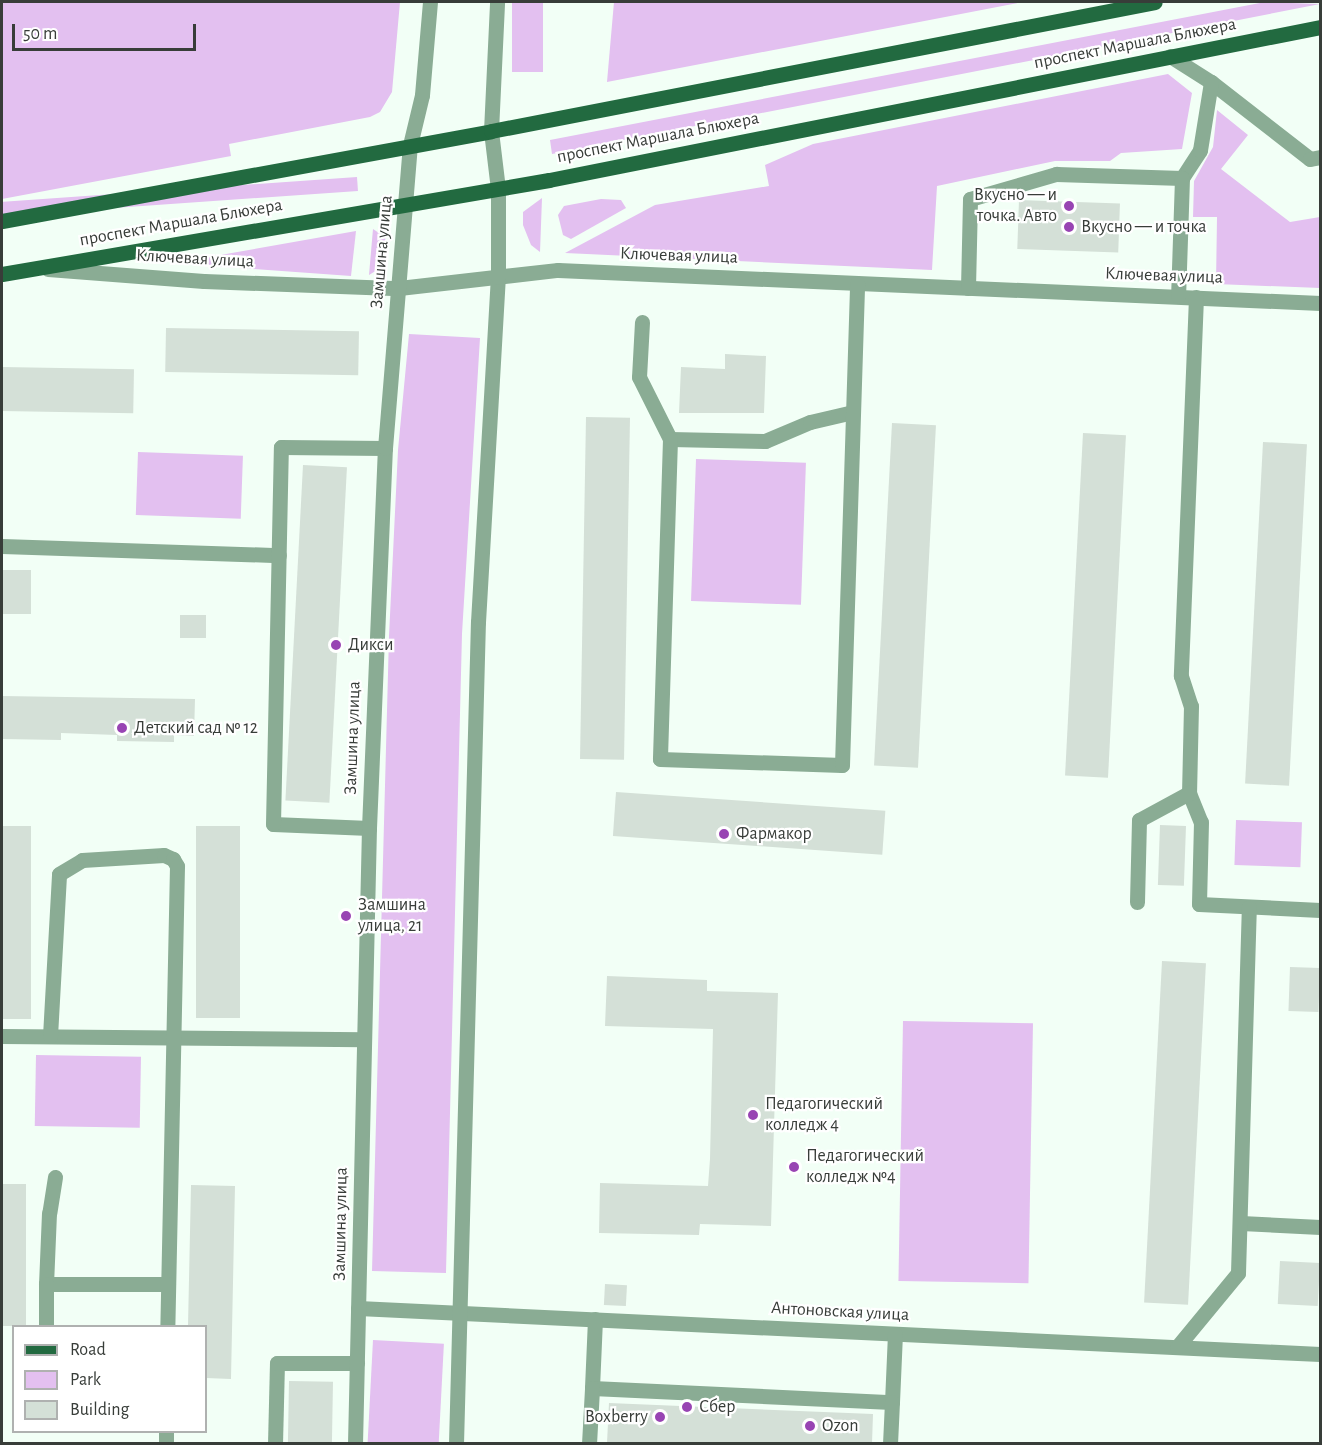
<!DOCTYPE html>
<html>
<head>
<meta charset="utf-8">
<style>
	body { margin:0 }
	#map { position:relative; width:1322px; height:1445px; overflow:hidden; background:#f2fff6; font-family:"Alegreya Sans",sans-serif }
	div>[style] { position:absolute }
	.green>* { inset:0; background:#e3c0f0; transform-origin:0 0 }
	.building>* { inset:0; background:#d4e0d7; transform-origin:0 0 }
	.minor>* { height:15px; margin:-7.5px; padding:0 7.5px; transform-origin:7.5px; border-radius:7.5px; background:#8aac94 }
	.major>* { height:15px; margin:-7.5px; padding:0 7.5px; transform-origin:7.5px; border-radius:7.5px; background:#226a40 }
	.dots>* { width:16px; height:16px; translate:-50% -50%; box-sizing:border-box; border:3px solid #fff; border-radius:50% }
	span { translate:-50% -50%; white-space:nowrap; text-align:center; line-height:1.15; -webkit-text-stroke:4.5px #fff; paint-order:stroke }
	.street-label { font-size:18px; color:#383d39 }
	.poi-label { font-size:18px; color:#383d39 }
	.right { translate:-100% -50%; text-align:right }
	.left { translate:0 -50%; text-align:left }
	.frame { position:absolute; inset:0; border:3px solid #383d39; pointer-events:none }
	.legend { position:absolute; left:12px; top:1325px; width:195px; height:108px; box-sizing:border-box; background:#fff; border:2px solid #afb1b0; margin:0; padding:8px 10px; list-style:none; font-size:18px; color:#383d39 }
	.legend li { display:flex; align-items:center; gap:12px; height:30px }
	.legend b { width:30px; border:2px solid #afb1b0 }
	.scale { position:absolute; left:12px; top:24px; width:184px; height:27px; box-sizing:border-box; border:3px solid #383d39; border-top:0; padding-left:8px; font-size:18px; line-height:21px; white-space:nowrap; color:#383d39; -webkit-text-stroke:4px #fff; paint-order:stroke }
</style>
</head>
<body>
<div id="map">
	<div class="green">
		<i style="clip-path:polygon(2px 2px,400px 2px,392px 92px,380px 112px,370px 117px,229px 144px,231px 156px,2px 199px)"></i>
		<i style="left:512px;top:2px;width:31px;height:70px"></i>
		<i style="clip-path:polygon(614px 2px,1023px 2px,607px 82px)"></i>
		<i style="clip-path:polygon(1265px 2px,1320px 4px,552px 154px,550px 140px)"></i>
		<i style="clip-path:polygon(1168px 74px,1192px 93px,1182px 149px,1121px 153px,1110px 161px,1055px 161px,937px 186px,932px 270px,565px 253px,655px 205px,769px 186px,765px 165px,813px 144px)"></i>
		<i style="clip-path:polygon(1217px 110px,1248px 135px,1221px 169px,1290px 222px,1320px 217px,1320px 288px,1216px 284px,1217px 217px,1193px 217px,1194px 181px,1213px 147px)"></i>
		<i style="left:357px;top:177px;width:14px;height:361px;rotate:86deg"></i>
		<i style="clip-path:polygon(542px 198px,540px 252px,531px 245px,523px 225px,523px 212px)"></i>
		<i style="clip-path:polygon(601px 199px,621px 200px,626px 208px,571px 239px,563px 235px,558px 215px,564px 206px)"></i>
		<i style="clip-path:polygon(373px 229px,385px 237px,388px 253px,382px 267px,369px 275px)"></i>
		<i style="clip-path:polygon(356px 231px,351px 276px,210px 266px,206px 262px,209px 257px)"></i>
		<i style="clip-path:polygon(409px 334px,480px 338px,462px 634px,446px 1273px,372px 1271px,389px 636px,398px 450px)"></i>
		<i style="left:138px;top:452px;width:105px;height:63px;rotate:2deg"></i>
		<i style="left:696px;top:459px;width:110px;height:142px;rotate:2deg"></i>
		<i style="left:1236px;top:820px;width:66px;height:45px;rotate:2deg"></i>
		<i style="left:903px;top:1021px;width:130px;height:260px;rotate:1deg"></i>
		<i style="left:36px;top:1055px;width:105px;height:71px;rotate:1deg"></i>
		<i style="left:373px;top:1340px;width:71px;height:103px;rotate:3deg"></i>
	</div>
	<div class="building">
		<i style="left:1019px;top:200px;width:101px;height:49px;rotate:2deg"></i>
		<i style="left:166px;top:328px;width:193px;height:44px;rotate:1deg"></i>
		<i style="clip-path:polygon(725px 354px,766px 356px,764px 413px,679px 413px,681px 367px,725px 369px)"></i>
		<i style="left:2px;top:367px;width:132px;height:44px;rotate:1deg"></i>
		<i style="left:586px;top:417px;width:44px;height:342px;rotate:1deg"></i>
		<i style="left:892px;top:423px;width:44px;height:343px;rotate:3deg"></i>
		<i style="left:1083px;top:433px;width:43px;height:343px;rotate:3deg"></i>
		<i style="left:1263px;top:442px;width:44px;height:342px;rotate:3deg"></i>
		<i style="left:303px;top:465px;width:44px;height:336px;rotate:3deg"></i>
		<i style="left:2px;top:570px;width:29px;height:44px"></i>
		<i style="left:180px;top:615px;width:26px;height:23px"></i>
		<i style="clip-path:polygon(2px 696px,195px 699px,194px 736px,174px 735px,174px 742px,117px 741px,117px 735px,61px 733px,61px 740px,3px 739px)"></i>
		<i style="left:616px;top:792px;width:270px;height:44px;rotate:4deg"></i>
		<i style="left:1160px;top:825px;width:26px;height:60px;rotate:2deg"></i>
		<i style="left:2px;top:826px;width:29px;height:193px"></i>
		<i style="left:196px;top:826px;width:44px;height:192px"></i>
		<i style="left:1162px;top:961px;width:44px;height:342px;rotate:3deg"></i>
		<i style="left:1290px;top:967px;width:30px;height:44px;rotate:2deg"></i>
		<i style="clip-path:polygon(607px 976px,707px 980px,707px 991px,778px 993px,771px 1226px,700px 1224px,699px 1235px,599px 1233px,600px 1183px,708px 1186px,710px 1159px,713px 1029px,605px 1026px)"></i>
		<i style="left:2px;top:1184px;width:24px;height:142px"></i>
		<i style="clip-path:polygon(191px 1185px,235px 1186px,231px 1379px,206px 1378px,206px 1326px,188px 1326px)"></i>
		<i style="left:1280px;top:1261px;width:40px;height:43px;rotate:3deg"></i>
		<i style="left:605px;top:1284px;width:22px;height:21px;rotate:3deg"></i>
		<i style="left:289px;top:1381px;width:44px;height:62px;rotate:1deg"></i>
		<i style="clip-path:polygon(609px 1403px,873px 1414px,872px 1443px,607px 1443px)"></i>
	</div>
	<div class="minor">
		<i style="left:1170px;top:56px;width:49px;rotate:32.4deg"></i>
		<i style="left:1211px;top:82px;width:125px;rotate:37.9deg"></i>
		<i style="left:1310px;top:159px;width:10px;rotate:-11deg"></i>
		<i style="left:1182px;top:178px;width:33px;rotate:-57deg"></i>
		<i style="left:1200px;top:150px;width:69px;rotate:-80.8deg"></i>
		<i style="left:48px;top:269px;width:156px;rotate:4.4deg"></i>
		<i style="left:204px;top:281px;width:195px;rotate:2.1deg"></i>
		<i style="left:399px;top:288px;width:160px;rotate:-6.5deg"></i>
		<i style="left:558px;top:270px;width:763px;rotate:2.48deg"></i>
		<i style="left:968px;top:288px;width:89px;rotate:-88.7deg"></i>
		<i style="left:970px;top:199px;width:90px;rotate:-16.2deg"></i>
		<i style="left:1056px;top:174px;width:126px;rotate:1.8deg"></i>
		<i style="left:1182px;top:178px;width:118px;rotate:91.9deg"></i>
		<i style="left:1196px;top:297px;width:379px;rotate:92.3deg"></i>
		<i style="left:1181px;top:676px;width:32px;rotate:72deg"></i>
		<i style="left:1191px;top:706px;width:87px;rotate:91.3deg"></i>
		<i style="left:1189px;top:793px;width:31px;rotate:68deg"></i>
		<i style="left:1201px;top:822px;width:82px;rotate:91.4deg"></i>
		<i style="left:1199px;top:904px;width:121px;rotate:2.8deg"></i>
		<i style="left:642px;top:322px;width:55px;rotate:93.1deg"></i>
		<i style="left:639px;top:377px;width:69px;rotate:63.4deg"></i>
		<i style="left:670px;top:439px;width:95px;rotate:1.2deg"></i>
		<i style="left:765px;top:441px;width:49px;rotate:-22.9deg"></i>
		<i style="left:810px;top:422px;width:44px;rotate:-13.1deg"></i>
		<i style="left:670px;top:439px;width:320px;rotate:91.8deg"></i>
		<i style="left:660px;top:759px;width:182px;rotate:1.9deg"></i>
		<i style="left:842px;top:765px;width:482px;rotate:-88.2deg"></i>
		<i style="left:2px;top:546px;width:277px;rotate:1.9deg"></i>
		<i style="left:369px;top:828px;width:96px;rotate:-177.6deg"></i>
		<i style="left:273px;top:824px;width:377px;rotate:-88.8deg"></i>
		<i style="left:281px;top:447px;width:104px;rotate:0.6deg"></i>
		<i style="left:1137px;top:902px;width:82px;rotate:-88.6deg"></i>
		<i style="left:1139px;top:820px;width:57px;rotate:-28.4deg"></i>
		<i style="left:2px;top:1036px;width:362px;rotate:0.5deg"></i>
		<i style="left:50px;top:1036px;width:162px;rotate:-86.8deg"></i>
		<i style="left:59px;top:874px;width:27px;rotate:-31deg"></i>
		<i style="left:82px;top:860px;width:82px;rotate:-3.5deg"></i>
		<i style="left:164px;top:855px;width:10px;rotate:24deg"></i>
		<i style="left:173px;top:859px;width:8px;rotate:60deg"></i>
		<i style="left:177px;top:866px;width:460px;rotate:91.2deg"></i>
		<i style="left:55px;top:1177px;width:36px;rotate:99deg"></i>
		<i style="left:49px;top:1213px;width:71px;rotate:92.4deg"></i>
		<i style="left:46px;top:1284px;width:122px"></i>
		<i style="left:1241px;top:1223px;width:79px;rotate:2.9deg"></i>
		<i style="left:358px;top:1308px;width:963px;rotate:2.74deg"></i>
		<i style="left:595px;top:1319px;width:69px;rotate:92.5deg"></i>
		<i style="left:592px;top:1388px;width:300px;rotate:2.7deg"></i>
		<i style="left:892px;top:1402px;width:68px;rotate:-87.5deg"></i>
		<i style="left:46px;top:1326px;width:42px;rotate:-90deg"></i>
		<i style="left:1177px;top:1347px;width:96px;rotate:-50.5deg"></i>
		<i style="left:1238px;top:1273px;width:366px;rotate:-88.3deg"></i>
		<i style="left:166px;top:1444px;width:12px;rotate:-90deg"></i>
		<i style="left:275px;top:1444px;width:81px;rotate:-88.6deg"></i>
		<i style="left:277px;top:1363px;width:80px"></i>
		<i style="left:355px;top:1444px;width:616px;rotate:-88.7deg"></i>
		<i style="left:369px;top:828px;width:380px;rotate:-87.6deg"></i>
		<i style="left:385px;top:448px;width:304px;rotate:-85.3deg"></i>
		<i style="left:410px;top:145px;width:51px;rotate:-76.5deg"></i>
		<i style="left:422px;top:95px;width:93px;rotate:-85.1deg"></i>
		<i style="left:456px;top:1444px;width:822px;rotate:-88.47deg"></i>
		<i style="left:478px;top:622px;width:346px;rotate:-86.7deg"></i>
		<i style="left:498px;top:277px;width:88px;rotate:-90deg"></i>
		<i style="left:498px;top:189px;width:58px;rotate:-96.9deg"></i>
		<i style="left:491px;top:131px;width:129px;rotate:-87.3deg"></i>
		<i style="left:589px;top:1444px;width:56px;rotate:-86.9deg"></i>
		<i style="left:890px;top:1444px;width:42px;rotate:-87.3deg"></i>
	</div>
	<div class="major">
		<i style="left:2px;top:221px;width:497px;rotate:-10.4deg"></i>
		<i style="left:491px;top:131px;width:676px;rotate:-10.99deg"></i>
		<i style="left:2px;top:274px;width:555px;rotate:-9.75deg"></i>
		<i style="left:549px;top:180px;width:786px;rotate:-11.22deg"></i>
	</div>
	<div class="dots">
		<i style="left:1069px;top:206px;background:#9844b3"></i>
		<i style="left:1069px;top:227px;background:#9844b3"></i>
		<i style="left:336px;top:645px;background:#9844b3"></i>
		<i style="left:122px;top:728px;background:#9844b3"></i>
		<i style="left:724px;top:834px;background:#9844b3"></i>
		<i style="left:346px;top:916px;background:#9844b3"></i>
		<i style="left:753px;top:1115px;background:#9844b3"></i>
		<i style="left:794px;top:1167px;background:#9844b3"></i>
		<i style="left:687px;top:1407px;background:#9844b3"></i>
		<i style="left:660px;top:1417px;background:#9844b3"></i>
		<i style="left:810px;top:1426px;background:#9844b3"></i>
	</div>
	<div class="street-label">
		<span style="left:1135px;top:44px;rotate:-11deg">проспект Маршала Блюхера</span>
		<span style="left:658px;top:138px;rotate:-11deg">проспект Маршала Блюхера</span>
		<span style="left:181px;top:223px;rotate:-10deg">проспект Маршала Блюхера</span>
		<span style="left:382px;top:252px;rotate:-85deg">Замшина улица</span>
		<span style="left:679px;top:256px;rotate:2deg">Ключевая улица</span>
		<span style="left:195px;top:259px;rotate:3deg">Ключевая улица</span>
		<span style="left:1164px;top:276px;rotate:2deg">Ключевая улица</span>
		<span style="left:353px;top:738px;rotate:-88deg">Замшина улица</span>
		<span style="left:341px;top:1224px;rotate:-89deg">Замшина улица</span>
		<span style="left:840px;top:1312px;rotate:3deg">Антоновская улица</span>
	</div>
	<div class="poi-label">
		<span class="right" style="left:1057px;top:206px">Вкусно — и<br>точка. Авто</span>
		<span class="left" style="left:1081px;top:227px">Вкусно — и точка</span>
		<span class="left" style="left:348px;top:645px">Дикси</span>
		<span class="left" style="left:134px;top:728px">Детский сад № 12</span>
		<span class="left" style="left:736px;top:834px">Фармакор</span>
		<span class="left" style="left:358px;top:916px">Замшина<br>улица, 21</span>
		<span class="left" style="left:765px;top:1115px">Педагогический<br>колледж 4</span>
		<span class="left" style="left:806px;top:1167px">Педагогический<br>колледж №4</span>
		<span class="left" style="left:699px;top:1407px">Сбер</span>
		<span class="right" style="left:648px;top:1417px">Boxberry</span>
		<span class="left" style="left:822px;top:1426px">Ozon</span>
	</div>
	<div class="frame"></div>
	<ul class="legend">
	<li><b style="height:8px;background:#226a40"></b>Road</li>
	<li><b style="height:16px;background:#e3c0f0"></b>Park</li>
	<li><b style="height:16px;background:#d4e0d7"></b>Building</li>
	</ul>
	<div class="scale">50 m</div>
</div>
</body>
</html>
